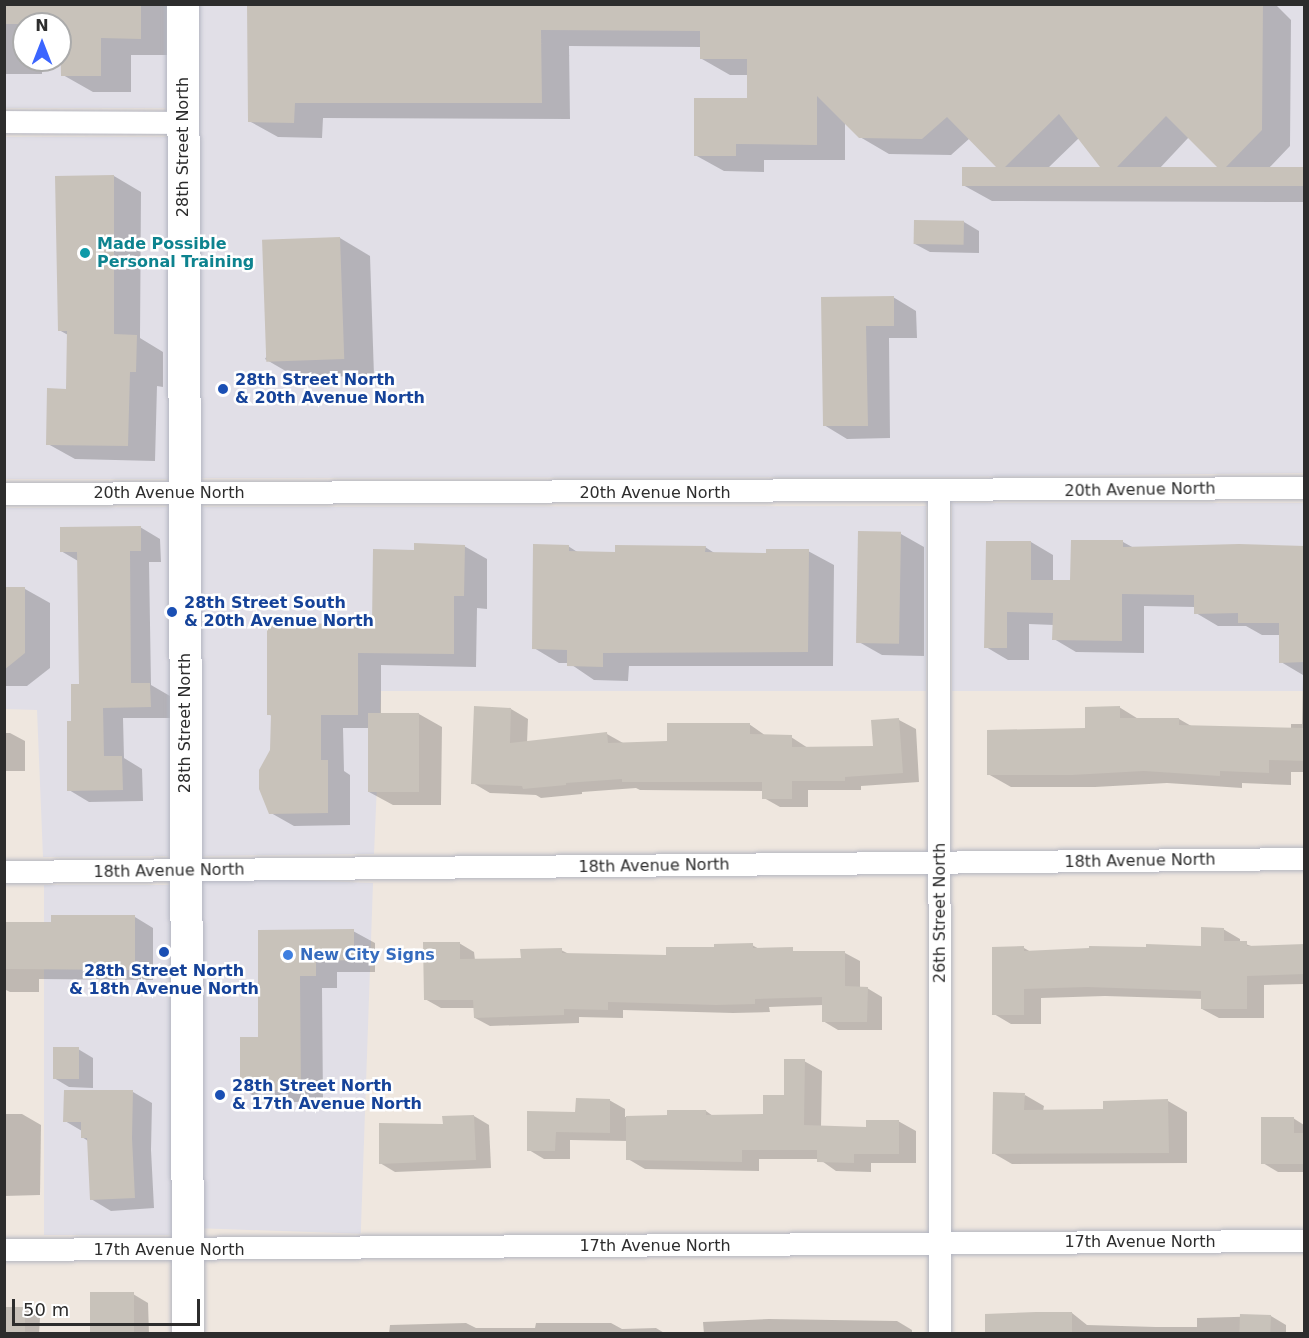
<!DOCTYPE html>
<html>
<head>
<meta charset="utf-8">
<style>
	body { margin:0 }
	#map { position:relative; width:1309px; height:1338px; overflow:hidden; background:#efe7df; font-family:"DejaVu Sans",sans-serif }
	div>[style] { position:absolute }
	.industrial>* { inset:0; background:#e1dfe7; transform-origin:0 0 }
	.shadow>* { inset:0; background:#0003; transform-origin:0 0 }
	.building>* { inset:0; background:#c8c2ba; transform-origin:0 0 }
	.roads { filter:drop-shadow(0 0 2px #b3b5c1) drop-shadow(0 0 2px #b3b5c1) }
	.street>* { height:22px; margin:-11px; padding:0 11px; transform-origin:11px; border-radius:11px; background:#fff }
	.secondary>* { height:32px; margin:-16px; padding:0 16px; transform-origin:16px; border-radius:16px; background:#fff }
	.dots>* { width:16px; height:16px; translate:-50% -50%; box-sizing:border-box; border:3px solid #fff; border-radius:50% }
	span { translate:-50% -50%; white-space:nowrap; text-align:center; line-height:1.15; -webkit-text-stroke:5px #fff; paint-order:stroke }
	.street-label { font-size:16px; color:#2d2d2d }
	.culture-label { font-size:16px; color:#0d838f; font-weight:700 }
	.left { translate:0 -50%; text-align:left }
	.transit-label { font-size:16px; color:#164399; font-weight:700 }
	.shop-label { font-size:16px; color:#366cbe; font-weight:700 }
	.frame { position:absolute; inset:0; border:6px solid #2d2d2d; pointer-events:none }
	.north { position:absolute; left:12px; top:12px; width:60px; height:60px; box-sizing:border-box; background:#fff; border:2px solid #ababab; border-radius:50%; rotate:0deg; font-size:16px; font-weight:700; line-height:24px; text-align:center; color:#2d2d2d }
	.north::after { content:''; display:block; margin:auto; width:21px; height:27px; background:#3b65ff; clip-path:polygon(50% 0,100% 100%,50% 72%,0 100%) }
	.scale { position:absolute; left:12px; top:1299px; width:188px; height:27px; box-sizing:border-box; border:3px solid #2d2d2d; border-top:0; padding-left:8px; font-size:18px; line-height:21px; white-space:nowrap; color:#2d2d2d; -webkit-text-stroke:4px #fff; paint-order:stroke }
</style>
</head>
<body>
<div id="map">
	<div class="industrial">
		<i style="clip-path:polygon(evenodd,5px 5px,170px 5px,170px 108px,5px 108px,5px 5px,24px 24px,60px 24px,60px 60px,24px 60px,24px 24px)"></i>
		<i style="clip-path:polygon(196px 5px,1304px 5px,1304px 473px,939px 477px,198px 478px)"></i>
		<i style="left:4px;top:137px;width:166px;height:342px"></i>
		<i style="left:1304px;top:503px;width:188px;height:352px;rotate:90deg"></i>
		<i style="clip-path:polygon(926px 506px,926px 691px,381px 691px,374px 854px,199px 856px,198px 507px)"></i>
		<i style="clip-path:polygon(172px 507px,173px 856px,43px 857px,37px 710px,5px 709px,5px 508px)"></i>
		<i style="left:373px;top:883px;width:351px;height:174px;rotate:92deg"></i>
		<i style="left:173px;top:885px;width:350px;height:129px;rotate:90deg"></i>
	</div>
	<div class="shadow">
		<i style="clip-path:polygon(4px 4px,171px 4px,171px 55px,131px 55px,131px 92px,93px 92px,63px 75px,60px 24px,24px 24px,24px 60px,42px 60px,42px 74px,4px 74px)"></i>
		<i style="clip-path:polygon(evenodd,248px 4px,1275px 4px,1291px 20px,1290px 146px,1268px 169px,1304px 169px,1304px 202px,992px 201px,963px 185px,1000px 168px,970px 138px,951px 155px,889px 154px,860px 137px,845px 122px,845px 160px,764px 160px,764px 172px,724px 171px,695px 155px,749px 100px,749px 75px,730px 75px,702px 59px,701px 47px,569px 46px,570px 119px,323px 118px,322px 138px,278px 137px,249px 121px,248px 4px,1189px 137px,1220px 169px,1159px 169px,1189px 137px,248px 4px,1079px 138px,1103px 168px,1048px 168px,1079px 138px)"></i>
		<i style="left:1303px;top:4px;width:1px;height:128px"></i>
		<i style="clip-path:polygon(114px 176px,141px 192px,140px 338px,163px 352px,163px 387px,157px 386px,155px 461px,75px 459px,48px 444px,67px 391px,68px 335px,59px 330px)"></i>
		<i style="left:4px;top:206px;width:2px;height:110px"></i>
		<i style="clip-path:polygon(964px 222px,979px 231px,979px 253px,930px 252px,915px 244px)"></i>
		<i style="clip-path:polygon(340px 238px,370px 256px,374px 376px,296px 377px,265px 359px)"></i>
		<i style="clip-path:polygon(893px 297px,916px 311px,917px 338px,889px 338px,890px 438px,847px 439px,824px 425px,823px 298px)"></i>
		<i style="clip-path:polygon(140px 527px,160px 539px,161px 562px,149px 562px,151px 685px,170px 696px,171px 718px,123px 718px,124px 758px,142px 769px,143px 801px,89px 802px,69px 790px,73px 723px,80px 685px,78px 561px,61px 551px)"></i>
		<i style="clip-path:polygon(901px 534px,924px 547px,924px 656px,882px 655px,859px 642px)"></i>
		<i style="clip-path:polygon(1031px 542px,1053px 555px,1053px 581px,1072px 581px,1123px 542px,1134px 548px,1304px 547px,1304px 772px,1291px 772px,1291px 785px,1242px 783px,1242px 788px,1167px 783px,1095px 787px,1011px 787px,988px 774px,1087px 730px,1119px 707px,1140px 720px,1179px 719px,1193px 727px,1291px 729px,1291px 724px,1302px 724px,1303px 675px,1281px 662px,1280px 635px,1262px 635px,1246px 626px,1218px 626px,1196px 613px,1195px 607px,1144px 606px,1144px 653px,1076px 652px,1054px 639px,1054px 625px,1029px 624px,1029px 660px,1008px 660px,986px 647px)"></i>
		<i style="clip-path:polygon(464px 546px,487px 559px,487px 609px,477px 608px,476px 667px,381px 665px,381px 714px,419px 714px,442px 727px,441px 805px,393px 805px,369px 792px,370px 728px,343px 728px,344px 771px,350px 775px,350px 825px,294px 826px,271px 813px,272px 716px,268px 714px,373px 625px,416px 551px)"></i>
		<i style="clip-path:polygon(568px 546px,579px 553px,616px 554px,705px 547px,716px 554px,767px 555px,808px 551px,834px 565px,833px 666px,629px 666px,628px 681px,594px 680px,569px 663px,559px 663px,534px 648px)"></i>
		<i style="clip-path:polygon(4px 588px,25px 589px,50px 603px,50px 668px,27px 686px,4px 686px)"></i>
		<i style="clip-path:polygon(511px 709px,528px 719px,527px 743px,607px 734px,623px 743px,668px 743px,749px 724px,766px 736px,791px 737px,808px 748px,874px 747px,899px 720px,916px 729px,919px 782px,861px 786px,861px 790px,808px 790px,808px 807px,780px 807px,764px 798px,764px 791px,640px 790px,636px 788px,582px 792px,582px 794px,541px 798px,536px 795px,490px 793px,473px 783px)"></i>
		<i style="clip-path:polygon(4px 733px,10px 733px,25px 741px,25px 771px,4px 771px)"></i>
		<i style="clip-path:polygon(135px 917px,153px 928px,153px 980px,39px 979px,39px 992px,10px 992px,4px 989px,4px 923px,52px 923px)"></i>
		<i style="clip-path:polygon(1223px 929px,1240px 939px,1240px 942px,1254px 947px,1304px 945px,1304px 984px,1264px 985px,1264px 1018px,1219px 1018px,1202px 1009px,1202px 999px,1105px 996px,1041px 998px,1041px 1024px,1011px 1024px,994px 1014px,1024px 948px,1031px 952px,1202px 948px)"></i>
		<i style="clip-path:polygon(353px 931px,375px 943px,375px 972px,337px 972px,337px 988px,322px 988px,323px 1102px,264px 1102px,242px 1089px,260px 1039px,259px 932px)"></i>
		<i style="clip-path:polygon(459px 943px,474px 952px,475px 960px,522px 959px,561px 950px,569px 954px,668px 956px,752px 945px,761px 950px,845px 953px,860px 961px,860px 988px,867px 988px,882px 997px,882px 1030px,838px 1030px,823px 1021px,823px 1005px,769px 1007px,770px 1012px,733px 1013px,623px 1010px,623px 1018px,579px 1017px,579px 1023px,490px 1026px,475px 1018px,475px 1008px,441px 1008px,425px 999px)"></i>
		<i style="clip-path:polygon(78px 1049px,93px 1058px,93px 1088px,69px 1087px,54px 1078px)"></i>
		<i style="clip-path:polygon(804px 1061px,822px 1071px,821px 1127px,868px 1129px,898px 1121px,916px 1131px,916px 1163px,871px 1163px,871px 1172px,836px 1171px,819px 1159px,759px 1159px,759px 1171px,645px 1169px,628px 1159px,628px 1141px,570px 1140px,570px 1159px,544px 1159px,529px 1150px,577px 1113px,609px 1100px,625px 1109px,625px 1117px,668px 1117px,706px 1111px,713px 1116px,764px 1115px,785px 1097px)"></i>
		<i style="clip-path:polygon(133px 1092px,152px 1103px,151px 1150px,154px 1208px,111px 1211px,91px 1199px,88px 1141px,82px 1137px,82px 1131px,65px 1121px)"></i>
		<i style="clip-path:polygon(1025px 1095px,1044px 1106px,1043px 1111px,1104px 1110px,1168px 1101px,1187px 1112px,1187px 1163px,1012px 1164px,993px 1153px)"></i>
		<i style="clip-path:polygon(4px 1114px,22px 1114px,41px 1125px,40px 1195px,4px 1196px)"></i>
		<i style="clip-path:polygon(474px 1116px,489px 1125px,491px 1168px,395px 1172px,380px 1163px,444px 1125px)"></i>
		<i style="clip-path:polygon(1293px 1118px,1304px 1125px,1304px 1172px,1278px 1172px,1263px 1163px)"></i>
		<i style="clip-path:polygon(133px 1294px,148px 1303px,149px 1334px,92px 1334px)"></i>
		<i style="clip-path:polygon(25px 1309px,40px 1318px,39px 1334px,4px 1334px)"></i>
		<i style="clip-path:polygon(1072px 1313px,1087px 1325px,1156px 1327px,1197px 1327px,1197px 1318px,1271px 1316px,1286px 1325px,1286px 1334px,987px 1334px)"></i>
		<i style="clip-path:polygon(769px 1319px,897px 1321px,912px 1330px,912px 1334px,704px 1334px,703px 1322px)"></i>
		<i style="clip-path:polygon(466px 1323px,476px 1328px,535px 1328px,536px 1323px,611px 1323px,622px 1329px,656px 1328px,666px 1334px,389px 1334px,390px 1325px)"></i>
	</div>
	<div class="building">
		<i style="clip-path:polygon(4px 4px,141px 4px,141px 39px,101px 38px,101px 76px,61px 76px,60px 24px,4px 24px)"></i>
		<i style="clip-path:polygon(evenodd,247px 4px,1263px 4px,1262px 130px,1226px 167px,1305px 167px,1305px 186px,962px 186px,962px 167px,996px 167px,947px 117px,922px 139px,859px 138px,817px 96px,817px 145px,736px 144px,736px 156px,694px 156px,694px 98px,747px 98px,747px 59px,700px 59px,700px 31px,541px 30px,542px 103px,295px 103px,294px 123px,248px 122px,247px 4px,1059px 114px,1100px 167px,1005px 167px,1059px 114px,247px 4px,1166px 116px,1217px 167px,1117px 167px,1166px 116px)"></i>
		<i style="clip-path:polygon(114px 175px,114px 334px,137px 335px,136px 372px,130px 372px,128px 446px,46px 445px,47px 388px,66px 389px,67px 331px,58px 331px,55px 176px)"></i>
		<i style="left:914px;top:220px;width:50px;height:24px;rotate:1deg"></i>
		<i style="left:340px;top:237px;width:122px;height:78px;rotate:88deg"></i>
		<i style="clip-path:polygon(894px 296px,894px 326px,866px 326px,868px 426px,823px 426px,821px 297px)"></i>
		<i style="clip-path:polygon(141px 526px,141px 551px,130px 551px,131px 683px,150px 683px,151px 707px,103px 708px,104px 756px,122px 756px,123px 790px,67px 791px,67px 721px,71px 721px,71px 684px,79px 684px,77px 552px,60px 552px,60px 527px)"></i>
		<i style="left:858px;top:531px;width:43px;height:112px;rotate:1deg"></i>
		<i style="clip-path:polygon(1071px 540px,1123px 540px,1123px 547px,1239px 544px,1305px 546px,1305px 662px,1279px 663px,1279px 623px,1238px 623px,1238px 613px,1194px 614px,1194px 595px,1122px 594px,1122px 641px,1052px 640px,1053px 613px,1007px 612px,1007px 648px,984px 648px,986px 541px,1031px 541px,1031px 580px,1070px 580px)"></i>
		<i style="clip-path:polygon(414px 543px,465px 545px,464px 596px,454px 596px,454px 654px,358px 653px,358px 715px,321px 715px,321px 760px,328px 760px,328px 813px,269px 814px,259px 789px,259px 770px,270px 750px,271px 715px,267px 715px,267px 623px,372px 624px,373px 549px,414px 550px)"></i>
		<i style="clip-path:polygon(533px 544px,569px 545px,569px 551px,615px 552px,615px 545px,706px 546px,705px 552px,766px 553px,766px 549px,809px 549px,808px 652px,603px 653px,603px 667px,567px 666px,567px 650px,532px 649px)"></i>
		<i style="clip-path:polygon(4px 587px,25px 587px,25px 653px,4px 670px)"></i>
		<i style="clip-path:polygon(474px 706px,511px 708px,510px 743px,607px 732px,608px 743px,667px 741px,667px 723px,750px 723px,750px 734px,792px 735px,792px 747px,873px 746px,871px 720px,899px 718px,903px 773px,845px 777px,845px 781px,792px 781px,792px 799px,762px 799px,762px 782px,622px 782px,622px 779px,566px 783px,566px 785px,523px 789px,522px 786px,471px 784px)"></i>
		<i style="clip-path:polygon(1120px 706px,1120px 718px,1179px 718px,1179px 725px,1305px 728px,1305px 761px,1269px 760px,1269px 773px,1220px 771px,1220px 776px,1144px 771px,1072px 775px,987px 775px,987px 730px,1085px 728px,1085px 707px)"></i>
		<i style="left:368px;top:713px;width:51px;height:79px"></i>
		<i style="clip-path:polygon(51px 915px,135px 915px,135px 970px,4px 969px,4px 922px,51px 922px)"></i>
		<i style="clip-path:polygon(1201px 927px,1224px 928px,1224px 941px,1247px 941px,1247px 946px,1305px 944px,1305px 974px,1247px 976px,1247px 1009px,1201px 1009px,1201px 991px,1087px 987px,1024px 989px,1024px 1015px,992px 1015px,992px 947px,1024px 946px,1024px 951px,1089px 948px,1089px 946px,1146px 947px,1146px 944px,1201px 946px)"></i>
		<i style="clip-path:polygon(354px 929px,354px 960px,316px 961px,316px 976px,300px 976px,301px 1090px,240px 1090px,240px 1037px,258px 1037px,258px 930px)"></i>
		<i style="clip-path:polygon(423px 942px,460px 942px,460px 959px,521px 958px,520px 949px,562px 948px,562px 953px,666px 955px,666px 947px,714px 947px,714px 944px,753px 943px,753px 948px,793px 947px,793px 951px,845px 951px,845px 986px,868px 987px,867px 1022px,822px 1022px,822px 997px,755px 999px,755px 1004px,716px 1005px,608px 1002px,608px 1010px,564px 1009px,564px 1015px,474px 1018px,473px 1000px,424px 1000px)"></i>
		<i style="left:53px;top:1047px;width:26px;height:32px"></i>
		<i style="clip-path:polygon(784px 1059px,805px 1059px,804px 1125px,866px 1127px,866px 1120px,899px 1120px,899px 1154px,854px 1154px,854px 1163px,817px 1162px,817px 1150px,742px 1150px,742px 1162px,626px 1160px,626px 1116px,667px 1115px,667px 1110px,706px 1110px,706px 1115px,763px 1114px,763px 1095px,784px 1095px)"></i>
		<i style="clip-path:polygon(64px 1090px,133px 1090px,132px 1138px,135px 1198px,90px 1200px,87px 1138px,81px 1138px,81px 1122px,63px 1122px)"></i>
		<i style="clip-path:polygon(993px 1092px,1025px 1093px,1024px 1110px,1103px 1109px,1103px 1101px,1168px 1099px,1169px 1153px,992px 1154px)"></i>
		<i style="clip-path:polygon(576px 1098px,610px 1099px,610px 1133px,556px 1132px,555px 1151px,527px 1151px,527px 1111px,575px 1112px)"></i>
		<i style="clip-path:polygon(474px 1115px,476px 1160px,379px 1164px,379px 1123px,443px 1124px,442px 1116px)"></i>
		<i style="clip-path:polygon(1261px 1117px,1294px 1117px,1294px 1133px,1305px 1133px,1305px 1164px,1261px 1164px)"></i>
		<i style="left:134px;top:1292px;width:42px;height:44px;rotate:90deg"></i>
		<i style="left:4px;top:1307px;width:21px;height:27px"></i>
		<i style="clip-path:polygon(1036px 1312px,1072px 1312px,1072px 1334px,985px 1334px,985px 1314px)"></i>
		<i style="left:1240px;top:1314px;width:31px;height:20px;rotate:2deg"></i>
	</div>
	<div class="roads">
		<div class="street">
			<i style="left:4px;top:122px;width:179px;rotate:0.3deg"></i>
			<i style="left:939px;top:492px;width:842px;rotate:89.93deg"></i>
			<i style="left:4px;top:494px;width:1300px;rotate:-0.26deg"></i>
			<i style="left:4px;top:872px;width:1300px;rotate:-0.57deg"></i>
			<i style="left:4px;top:1250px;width:1300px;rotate:-0.4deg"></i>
		</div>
		<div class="secondary">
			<i style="left:183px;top:4px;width:1330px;rotate:89.78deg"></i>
		</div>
	</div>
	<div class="dots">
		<i style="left:85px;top:253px;background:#0f9aa8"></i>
		<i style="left:223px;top:389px;background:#1a4fb4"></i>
		<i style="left:172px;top:612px;background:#1a4fb4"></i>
		<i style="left:164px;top:952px;background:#1a4fb4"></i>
		<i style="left:288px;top:955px;background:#3f7fe0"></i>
		<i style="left:220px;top:1095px;background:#1a4fb4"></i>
	</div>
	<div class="street-label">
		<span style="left:183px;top:147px;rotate:-90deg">28th Street North</span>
		<span style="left:1140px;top:490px;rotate:-1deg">20th Avenue North</span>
		<span style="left:169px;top:493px">20th Avenue North</span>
		<span style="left:655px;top:493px">20th Avenue North</span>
		<span style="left:185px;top:723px;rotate:-90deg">28th Street North</span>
		<span style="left:1140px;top:861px;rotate:-1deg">18th Avenue North</span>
		<span style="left:654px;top:866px;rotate:-1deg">18th Avenue North</span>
		<span style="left:169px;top:871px;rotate:-1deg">18th Avenue North</span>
		<span style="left:940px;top:913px;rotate:-90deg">26th Street North</span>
		<span style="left:1140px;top:1242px">17th Avenue North</span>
		<span style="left:655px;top:1246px">17th Avenue North</span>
		<span style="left:169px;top:1250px">17th Avenue North</span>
	</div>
	<div class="culture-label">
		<span class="left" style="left:97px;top:253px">Made Possible<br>Personal Training</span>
	</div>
	<div class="transit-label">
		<span class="left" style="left:235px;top:389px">28th Street North<br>&amp; 20th Avenue North</span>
		<span class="left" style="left:184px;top:612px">28th Street South<br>&amp; 20th Avenue North</span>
		<span style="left:164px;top:980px">28th Street North<br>&amp; 18th Avenue North</span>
		<span class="left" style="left:232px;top:1095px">28th Street North<br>&amp; 17th Avenue North</span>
	</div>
	<div class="shop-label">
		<span class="left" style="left:300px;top:955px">New City Signs</span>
	</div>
	<div class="frame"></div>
	<div class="north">N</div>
	<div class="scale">50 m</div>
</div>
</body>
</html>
